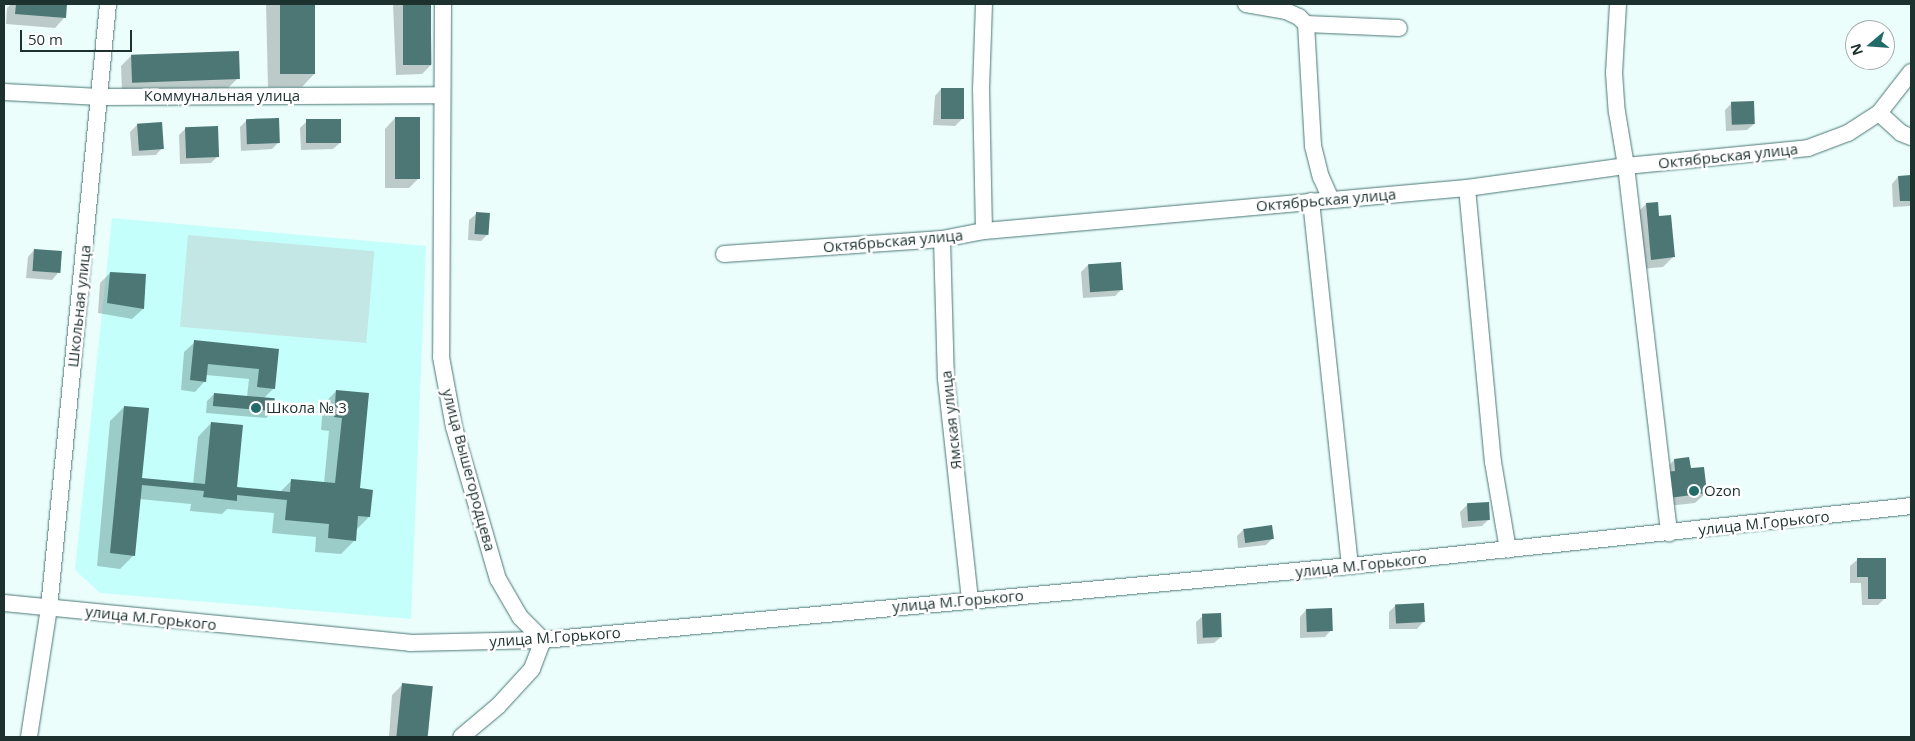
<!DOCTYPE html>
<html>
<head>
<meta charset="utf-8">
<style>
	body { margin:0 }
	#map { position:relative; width:1915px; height:741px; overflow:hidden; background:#ebfefc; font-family:"Open Sans",sans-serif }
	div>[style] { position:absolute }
	.built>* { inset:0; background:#c4fffb }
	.green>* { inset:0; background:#c3e7e5; transform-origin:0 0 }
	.shadow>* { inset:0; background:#0003 }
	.building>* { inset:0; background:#4c7775; transform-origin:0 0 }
	.roads { filter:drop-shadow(0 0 1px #4a7774) drop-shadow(0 0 1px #4a7774) }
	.street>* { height:16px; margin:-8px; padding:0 8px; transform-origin:8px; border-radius:8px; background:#fff }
	.dots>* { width:14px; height:14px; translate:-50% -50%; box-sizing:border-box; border:2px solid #fff; border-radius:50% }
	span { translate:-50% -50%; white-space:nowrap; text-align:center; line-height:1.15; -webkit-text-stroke:5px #fff; paint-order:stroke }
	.street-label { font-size:15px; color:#1d312f }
	.poi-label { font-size:15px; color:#1d312f }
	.left { translate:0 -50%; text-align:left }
	.frame { position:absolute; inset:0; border:5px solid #1d312f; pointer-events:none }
	.north { position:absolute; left:1845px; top:20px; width:50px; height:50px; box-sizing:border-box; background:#fff; border:1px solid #a5adac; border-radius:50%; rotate:252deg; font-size:14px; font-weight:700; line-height:20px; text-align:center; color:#1d312f }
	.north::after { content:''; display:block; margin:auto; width:18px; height:22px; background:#216c69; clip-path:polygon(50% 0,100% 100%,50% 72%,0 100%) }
	.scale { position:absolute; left:20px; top:30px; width:112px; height:22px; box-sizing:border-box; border:2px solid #1d312f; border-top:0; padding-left:6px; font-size:15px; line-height:18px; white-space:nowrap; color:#1d312f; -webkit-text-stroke:4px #fff; paint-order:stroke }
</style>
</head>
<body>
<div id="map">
	<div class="built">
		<i style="clip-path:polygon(112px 218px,426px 246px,411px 619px,100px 593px,75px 570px)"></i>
	</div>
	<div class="green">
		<i style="left:188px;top:235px;width:187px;height:92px;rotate:5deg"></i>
	</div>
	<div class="shadow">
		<i style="clip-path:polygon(11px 4px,66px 4px,65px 17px,55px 28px,6px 24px,7px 8px)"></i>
		<i style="clip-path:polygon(266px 4px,314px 4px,315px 73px,302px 87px,268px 87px)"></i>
		<i style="clip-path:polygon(393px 4px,430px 4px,432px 64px,422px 74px,396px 75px)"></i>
		<i style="clip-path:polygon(131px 56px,238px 78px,228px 88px,122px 91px,121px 66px)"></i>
		<i style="clip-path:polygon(941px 89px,962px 119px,955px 126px,933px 125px,935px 96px)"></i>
		<i style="clip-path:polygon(1732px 103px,1754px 124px,1747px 130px,1726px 131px,1725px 110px)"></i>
		<i style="clip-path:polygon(395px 118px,419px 178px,409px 188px,385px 188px,385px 129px)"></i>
		<i style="clip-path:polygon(247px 120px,278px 143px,272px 149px,241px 151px,240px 127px)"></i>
		<i style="clip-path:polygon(307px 121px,340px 143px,333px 149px,301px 150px,300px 128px)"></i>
		<i style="clip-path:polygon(137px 125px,162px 148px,156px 155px,132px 156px,130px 132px)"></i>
		<i style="clip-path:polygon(186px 128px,217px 157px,211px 163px,180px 164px,179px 135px)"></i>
		<i style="clip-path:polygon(1911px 176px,1911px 206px,1893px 207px,1892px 184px,1898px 177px)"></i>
		<i style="clip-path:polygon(1646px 204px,1658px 217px,1673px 257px,1663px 267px,1641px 269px,1636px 214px)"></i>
		<i style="clip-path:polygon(476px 214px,488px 234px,481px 241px,468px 240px,469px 220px)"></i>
		<i style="clip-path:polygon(34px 250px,58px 273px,52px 280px,26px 278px,28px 257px)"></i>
		<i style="clip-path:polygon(1088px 265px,1122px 289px,1115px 296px,1083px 298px,1081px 272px)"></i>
		<i style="clip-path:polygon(110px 273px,145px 276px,143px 309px,132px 319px,98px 313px,100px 283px)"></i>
		<i style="clip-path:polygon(195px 342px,278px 350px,274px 388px,263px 399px,273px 412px,266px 418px,206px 413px,207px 401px,214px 394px,247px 397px,249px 379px,206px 375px,205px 381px,195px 392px,181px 390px,184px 352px)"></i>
		<i style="clip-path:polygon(336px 391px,359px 490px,369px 517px,355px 531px,354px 541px,341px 554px,315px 552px,316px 537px,272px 533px,274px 513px,227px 509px,222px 514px,190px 511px,191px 504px,139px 499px,134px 555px,120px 569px,97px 566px,110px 421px,124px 407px,141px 479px,193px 484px,198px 437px,211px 423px,236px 488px,280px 492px,292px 480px,324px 483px,329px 431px,321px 430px,323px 405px)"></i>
		<i style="clip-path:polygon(1674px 460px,1690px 470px,1706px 493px,1695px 503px,1659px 507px,1664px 471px)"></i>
		<i style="clip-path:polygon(1467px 505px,1489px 519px,1482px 526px,1462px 528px,1460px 512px)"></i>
		<i style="clip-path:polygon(1244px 529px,1273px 538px,1266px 545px,1238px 548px,1237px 536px)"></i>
		<i style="clip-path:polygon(1857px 560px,1885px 598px,1878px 605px,1862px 605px,1861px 583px,1850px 583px,1850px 566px)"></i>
		<i style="clip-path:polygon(1395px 606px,1423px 622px,1417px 629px,1389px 629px,1389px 612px)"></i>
		<i style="clip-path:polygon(1306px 610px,1331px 630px,1325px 637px,1300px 638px,1300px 617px)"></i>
		<i style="clip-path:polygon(1203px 616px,1221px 637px,1214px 643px,1197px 644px,1196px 622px)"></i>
		<i style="clip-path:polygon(402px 685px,432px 687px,428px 737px,389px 737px,392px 695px)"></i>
	</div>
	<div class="building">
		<i style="clip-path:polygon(16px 4px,67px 4px,66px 18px,15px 14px)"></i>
		<i style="left:280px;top:4px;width:35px;height:70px"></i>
		<i style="left:403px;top:4px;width:28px;height:61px"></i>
		<i style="left:239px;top:51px;width:28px;height:108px;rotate:88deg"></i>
		<i style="left:941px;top:88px;width:23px;height:31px"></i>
		<i style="left:1754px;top:101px;width:23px;height:23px;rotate:88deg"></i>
		<i style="left:395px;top:117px;width:25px;height:62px"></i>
		<i style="left:279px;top:118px;width:25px;height:33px;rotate:88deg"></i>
		<i style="left:341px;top:119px;width:24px;height:35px;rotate:90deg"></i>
		<i style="left:162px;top:122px;width:27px;height:25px;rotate:86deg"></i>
		<i style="left:218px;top:126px;width:31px;height:33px;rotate:88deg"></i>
		<i style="clip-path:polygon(1911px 175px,1911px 201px,1900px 201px,1898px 176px)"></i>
		<i style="clip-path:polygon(1658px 202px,1659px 216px,1671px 215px,1675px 257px,1651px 260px,1646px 203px)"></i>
		<i style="left:476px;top:212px;width:14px;height:22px;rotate:4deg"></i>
		<i style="left:34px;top:249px;width:28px;height:22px;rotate:4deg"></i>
		<i style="left:1121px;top:262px;width:28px;height:33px;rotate:86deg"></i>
		<i style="clip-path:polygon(110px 272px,146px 274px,144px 309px,107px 303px)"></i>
		<i style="clip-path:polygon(194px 340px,279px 349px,275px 389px,257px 387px,259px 369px,208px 364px,206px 382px,190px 380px)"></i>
		<i style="clip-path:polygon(336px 390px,369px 393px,360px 488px,373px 490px,370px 517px,358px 516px,356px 541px,328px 538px,329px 524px,285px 520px,287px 500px,237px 495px,237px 501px,203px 497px,204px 491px,142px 485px,135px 556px,110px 553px,124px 406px,149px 408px,142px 478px,205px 484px,211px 422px,243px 425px,237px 487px,290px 492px,291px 479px,335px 483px,342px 418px,334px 417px)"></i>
		<i style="left:214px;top:393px;width:61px;height:13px;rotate:5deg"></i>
		<i style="clip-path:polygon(1689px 457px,1691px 468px,1704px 467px,1707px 493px,1669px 498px,1666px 472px,1675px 471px,1674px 459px)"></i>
		<i style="left:1489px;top:502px;width:18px;height:22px;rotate:87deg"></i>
		<i style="left:1272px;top:525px;width:14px;height:29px;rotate:82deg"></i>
		<i style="clip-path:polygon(1857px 558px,1886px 558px,1886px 599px,1868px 599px,1868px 577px,1857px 577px)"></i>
		<i style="left:1424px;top:603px;width:19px;height:29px;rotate:87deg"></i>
		<i style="left:1332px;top:608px;width:23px;height:26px;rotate:88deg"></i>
		<i style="left:1221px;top:613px;width:24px;height:19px;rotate:88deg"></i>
		<i style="left:402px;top:683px;width:31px;height:54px;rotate:6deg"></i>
	</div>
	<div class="roads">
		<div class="street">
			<i style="left:443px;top:4px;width:353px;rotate:90.3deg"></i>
			<i style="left:441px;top:357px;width:71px;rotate:79.5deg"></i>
			<i style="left:454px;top:427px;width:158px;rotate:73.9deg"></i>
			<i style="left:498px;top:579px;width:44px;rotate:59.9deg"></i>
			<i style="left:520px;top:617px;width:33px;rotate:45deg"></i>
			<i style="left:543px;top:640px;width:31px;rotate:111deg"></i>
			<i style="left:532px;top:669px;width:50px;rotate:132.6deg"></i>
			<i style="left:498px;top:706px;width:48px;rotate:140deg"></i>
			<i style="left:1246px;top:4px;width:41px;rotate:9.9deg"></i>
			<i style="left:1286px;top:11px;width:14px;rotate:25deg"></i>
			<i style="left:1299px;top:17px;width:10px;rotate:45deg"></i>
			<i style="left:1306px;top:24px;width:93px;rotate:2.5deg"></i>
			<i style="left:1618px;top:4px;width:69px;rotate:93.3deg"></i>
			<i style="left:1614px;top:73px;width:39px;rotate:86deg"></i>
			<i style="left:1617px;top:112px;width:55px;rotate:80.5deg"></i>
			<i style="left:1626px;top:166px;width:370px;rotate:83.3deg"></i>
			<i style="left:1306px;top:24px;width:122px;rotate:86.7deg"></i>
			<i style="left:1313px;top:146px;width:32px;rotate:76deg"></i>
			<i style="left:1321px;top:177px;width:24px;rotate:66deg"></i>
			<i style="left:4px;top:92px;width:96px;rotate:3deg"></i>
			<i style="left:100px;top:97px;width:340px;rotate:-0.3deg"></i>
			<i style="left:1879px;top:113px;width:30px;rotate:42deg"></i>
			<i style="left:1901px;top:133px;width:11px;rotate:22deg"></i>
			<i style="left:1467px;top:188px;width:275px;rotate:84.6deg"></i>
			<i style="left:1493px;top:462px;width:89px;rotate:80.3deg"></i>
			<i style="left:1311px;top:201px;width:367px;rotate:83.9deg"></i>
			<i style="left:984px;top:231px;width:141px;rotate:-91.2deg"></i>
			<i style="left:981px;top:90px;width:86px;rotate:-88deg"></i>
			<i style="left:942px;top:239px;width:140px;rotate:88.4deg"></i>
			<i style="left:946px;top:379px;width:222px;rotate:83.8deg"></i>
			<i style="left:724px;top:254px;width:219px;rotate:-3.9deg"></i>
			<i style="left:942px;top:239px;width:43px;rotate:-10.8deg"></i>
			<i style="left:984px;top:231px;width:485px;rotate:-5.1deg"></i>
			<i style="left:1467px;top:188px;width:161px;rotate:-7.9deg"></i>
			<i style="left:1626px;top:166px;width:183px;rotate:-5.6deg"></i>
			<i style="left:1808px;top:148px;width:43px;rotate:-20.6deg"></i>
			<i style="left:1848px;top:133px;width:37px;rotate:-33deg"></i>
			<i style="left:1879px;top:113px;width:52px;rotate:-52deg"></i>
			<i style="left:4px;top:603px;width:408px;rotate:5.6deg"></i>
			<i style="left:410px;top:643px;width:133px;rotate:-1.3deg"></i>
			<i style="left:543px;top:640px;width:810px;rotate:-5.24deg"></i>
			<i style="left:1350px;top:566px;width:564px;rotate:-6.1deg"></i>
			<i style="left:29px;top:737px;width:131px;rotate:-81.2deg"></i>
			<i style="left:49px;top:608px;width:607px;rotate:-84.42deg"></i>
		</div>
	</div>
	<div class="dots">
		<i style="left:256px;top:408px;background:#216c69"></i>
		<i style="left:1694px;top:491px;background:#216c69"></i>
	</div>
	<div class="street-label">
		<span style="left:222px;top:96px">Коммунальная улица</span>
		<span style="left:1728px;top:156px;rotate:-6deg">Октябрьская улица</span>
		<span style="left:1326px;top:200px;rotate:-5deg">Октябрьская улица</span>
		<span style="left:893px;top:241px;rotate:-5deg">Октябрьская улица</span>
		<span style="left:79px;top:306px;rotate:-84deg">Школьная улица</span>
		<span style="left:951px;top:420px;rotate:-96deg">Ямская улица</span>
		<span style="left:469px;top:470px;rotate:75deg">улица Вышегородцева</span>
		<span style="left:1764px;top:523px;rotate:-6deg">улица М.Горького</span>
		<span style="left:1361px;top:565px;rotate:-6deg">улица М.Горького</span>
		<span style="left:958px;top:601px;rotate:-5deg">улица М.Горького</span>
		<span style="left:151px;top:618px;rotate:6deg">улица М.Горького</span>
		<span style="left:555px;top:637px;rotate:-4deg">улица М.Горького</span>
	</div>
	<div class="poi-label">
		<span class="left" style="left:266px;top:408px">Школа № 3</span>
		<span class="left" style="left:1704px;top:491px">Ozon</span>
	</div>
	<div class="frame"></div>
	<div class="north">N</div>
	<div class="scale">50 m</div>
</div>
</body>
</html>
